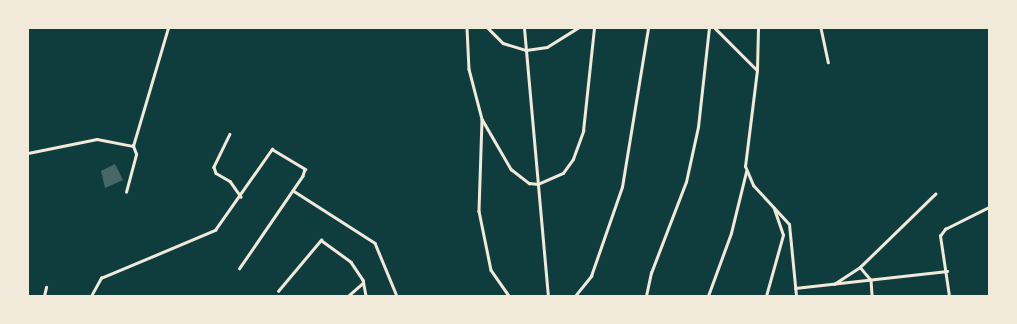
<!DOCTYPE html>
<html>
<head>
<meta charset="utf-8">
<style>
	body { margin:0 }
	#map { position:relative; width:1017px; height:324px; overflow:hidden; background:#0f3d3e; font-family:"Fira Sans Condensed",sans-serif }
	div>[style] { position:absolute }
	.building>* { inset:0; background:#486865 }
	.minor>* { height:2.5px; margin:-1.25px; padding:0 1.25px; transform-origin:1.25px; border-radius:1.25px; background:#f1e9da }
	.tertiary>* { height:3px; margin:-1.5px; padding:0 1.5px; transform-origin:1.5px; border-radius:1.5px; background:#f1e9da }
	span { translate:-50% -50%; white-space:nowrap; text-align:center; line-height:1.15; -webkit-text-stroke:3px #f1e9da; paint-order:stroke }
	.frame { position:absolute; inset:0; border:29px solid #f1e9da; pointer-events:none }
</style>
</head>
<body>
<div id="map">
	<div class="building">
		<i style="clip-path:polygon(115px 164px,123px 180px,105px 188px,101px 171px)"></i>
	</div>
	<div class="minor">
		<i style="left:467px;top:28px;width:41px;rotate:87.2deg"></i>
		<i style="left:469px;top:69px;width:52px;rotate:75.4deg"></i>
		<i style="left:482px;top:119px;width:58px;rotate:59.9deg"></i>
		<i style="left:511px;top:169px;width:23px;rotate:38deg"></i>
		<i style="left:529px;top:183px;width:9px;rotate:6deg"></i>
		<i style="left:538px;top:184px;width:27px;rotate:-24deg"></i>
		<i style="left:563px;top:173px;width:17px;rotate:-54deg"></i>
		<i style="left:573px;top:159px;width:30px;rotate:-70deg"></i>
		<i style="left:583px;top:131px;width:104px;rotate:-83.9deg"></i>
		<i style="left:488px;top:28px;width:21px;rotate:45deg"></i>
		<i style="left:503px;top:43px;width:24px;rotate:17deg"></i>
		<i style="left:526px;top:50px;width:21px;rotate:-8deg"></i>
		<i style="left:547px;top:47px;width:36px;rotate:-32deg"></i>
		<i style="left:715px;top:28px;width:59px;rotate:45deg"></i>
		<i style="left:821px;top:28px;width:35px;rotate:78deg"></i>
		<i style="left:482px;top:120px;width:91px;rotate:91.9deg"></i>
		<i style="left:479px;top:211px;width:60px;rotate:78.5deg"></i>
		<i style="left:491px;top:270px;width:32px;rotate:55deg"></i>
		<i style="left:230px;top:134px;width:37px;rotate:116deg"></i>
		<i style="left:214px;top:167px;width:6px;rotate:72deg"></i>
		<i style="left:216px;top:173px;width:16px;rotate:30deg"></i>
		<i style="left:230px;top:181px;width:19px;rotate:55deg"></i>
		<i style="left:133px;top:146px;width:123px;rotate:-73.5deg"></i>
		<i style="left:28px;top:153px;width:70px;rotate:-11.5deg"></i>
		<i style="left:97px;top:139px;width:37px;rotate:11deg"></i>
		<i style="left:294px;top:191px;width:96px;rotate:32.7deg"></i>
		<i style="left:375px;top:243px;width:57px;rotate:67.5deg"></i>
		<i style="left:126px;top:192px;width:39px;rotate:-75deg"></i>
		<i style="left:136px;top:154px;width:9px;rotate:-111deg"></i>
		<i style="left:860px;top:267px;width:17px;rotate:50deg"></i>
		<i style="left:871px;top:280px;width:16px;rotate:86deg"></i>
		<i style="left:834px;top:284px;width:31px;rotate:-33deg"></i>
		<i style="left:860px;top:267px;width:105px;rotate:-44.2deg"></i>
		<i style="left:795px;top:288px;width:153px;rotate:-6.4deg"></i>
		<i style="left:278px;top:291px;width:67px;rotate:-49.9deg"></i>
		<i style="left:321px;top:240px;width:37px;rotate:36deg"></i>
		<i style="left:351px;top:262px;width:22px;rotate:56deg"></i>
		<i style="left:363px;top:280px;width:16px;rotate:79deg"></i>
		<i style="left:44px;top:296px;width:9px;rotate:-77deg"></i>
		<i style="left:91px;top:296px;width:21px;rotate:-61deg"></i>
		<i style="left:101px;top:278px;width:124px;rotate:-22.8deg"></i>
		<i style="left:215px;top:230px;width:99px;rotate:-54.9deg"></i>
		<i style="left:272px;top:149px;width:39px;rotate:31deg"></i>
		<i style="left:305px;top:169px;width:7px;rotate:106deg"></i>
		<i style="left:303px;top:176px;width:112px;rotate:124.4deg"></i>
		<i style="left:348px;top:296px;width:20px;rotate:-41deg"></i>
		<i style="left:575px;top:296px;width:26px;rotate:-51deg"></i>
		<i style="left:591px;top:276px;width:94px;rotate:-70.8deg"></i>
		<i style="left:622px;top:187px;width:161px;rotate:-80.7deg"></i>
		<i style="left:646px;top:296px;width:24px;rotate:-78deg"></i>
		<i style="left:651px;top:273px;width:97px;rotate:-69deg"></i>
		<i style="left:686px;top:182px;width:56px;rotate:-77.7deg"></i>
		<i style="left:698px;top:127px;width:100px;rotate:-83.7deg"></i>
		<i style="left:708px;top:296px;width:67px;rotate:-69.9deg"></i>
		<i style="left:731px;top:233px;width:63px;rotate:-76.2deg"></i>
		<i style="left:766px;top:296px;width:63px;rotate:-74.4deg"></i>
		<i style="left:783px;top:235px;width:28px;rotate:-109deg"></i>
		<i style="left:949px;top:296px;width:61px;rotate:-98.5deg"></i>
		<i style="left:940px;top:236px;width:9px;rotate:-54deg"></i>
		<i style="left:945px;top:229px;width:49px;rotate:-26.6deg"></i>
	</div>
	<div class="tertiary">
		<i style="left:524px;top:28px;width:269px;rotate:84.9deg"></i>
		<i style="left:758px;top:28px;width:42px;rotate:91.4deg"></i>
		<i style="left:757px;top:70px;width:97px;rotate:97.1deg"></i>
		<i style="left:745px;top:166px;width:21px;rotate:67deg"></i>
		<i style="left:753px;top:185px;width:53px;rotate:47.3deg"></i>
		<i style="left:789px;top:224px;width:72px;rotate:84.4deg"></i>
	</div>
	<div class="frame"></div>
</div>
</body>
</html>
